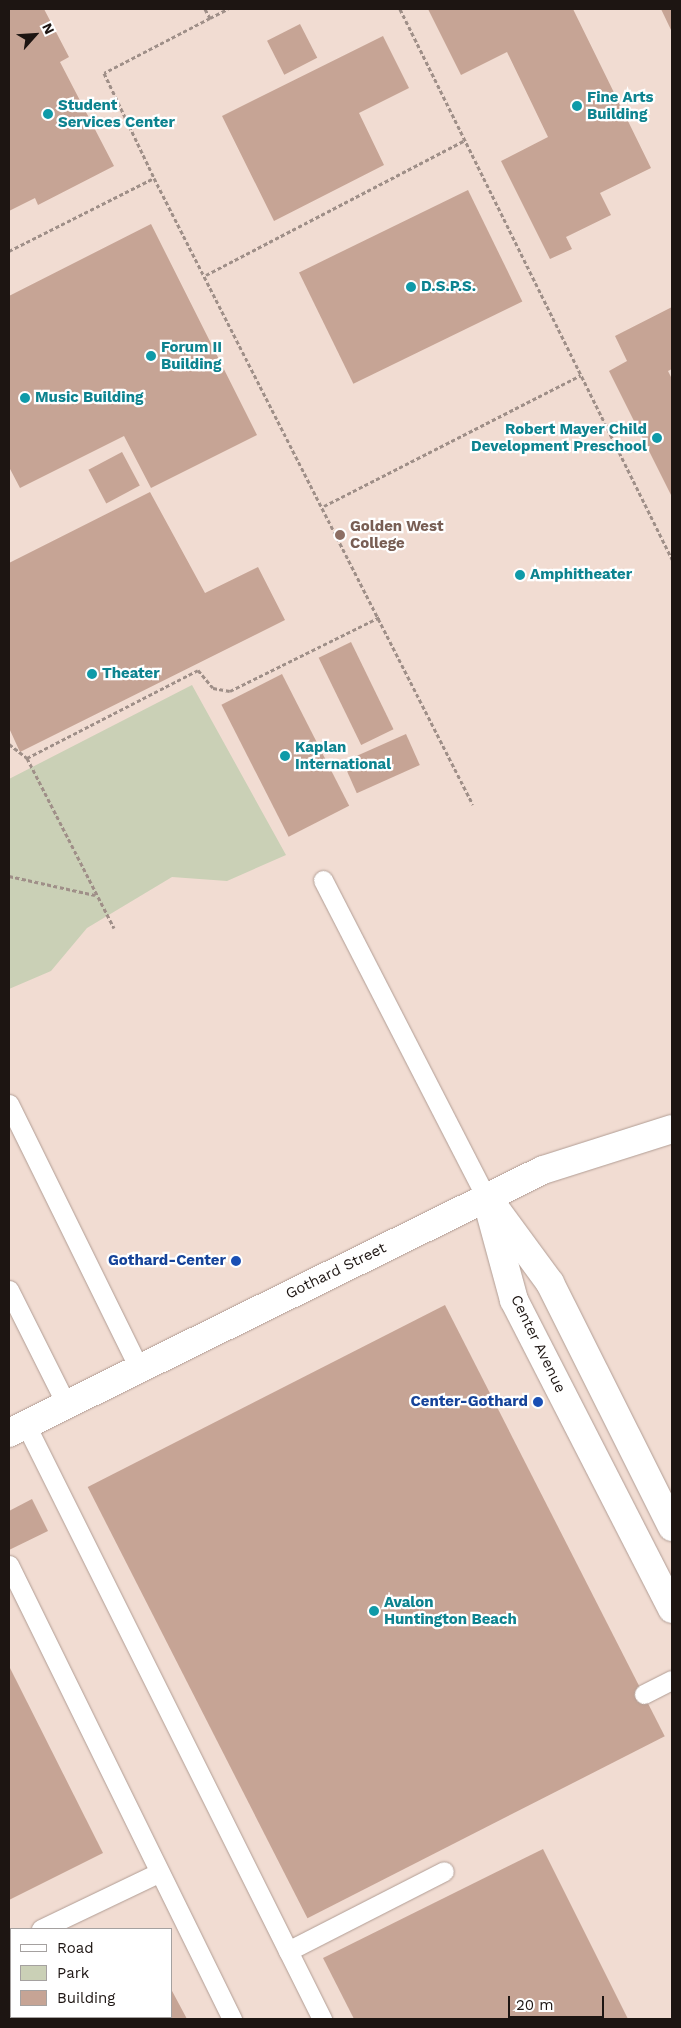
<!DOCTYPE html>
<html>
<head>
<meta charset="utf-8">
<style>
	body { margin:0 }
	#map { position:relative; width:681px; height:2028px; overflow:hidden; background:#f1dcd2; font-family:"Work Sans",sans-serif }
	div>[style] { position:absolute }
	.green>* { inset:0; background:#cad0b6 }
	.building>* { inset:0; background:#c6a495; transform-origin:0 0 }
	.path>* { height:3px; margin-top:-1.5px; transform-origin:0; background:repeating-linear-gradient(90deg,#9f8f88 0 4px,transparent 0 6.5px) }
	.roads { filter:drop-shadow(0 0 1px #b19d94) drop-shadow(0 0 1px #b19d94) }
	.lane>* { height:19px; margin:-9.5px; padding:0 9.5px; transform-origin:9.5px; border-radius:9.5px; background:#fff }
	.secondary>* { height:28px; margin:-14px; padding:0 14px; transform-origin:14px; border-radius:14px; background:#fff }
	.dots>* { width:14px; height:14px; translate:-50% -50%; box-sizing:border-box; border:2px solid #fff; border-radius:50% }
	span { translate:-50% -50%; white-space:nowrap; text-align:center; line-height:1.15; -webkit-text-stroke:4.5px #fff; paint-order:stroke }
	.culture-label { font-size:15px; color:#0d838f; font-weight:700 }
	.left { translate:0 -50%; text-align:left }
	.right { translate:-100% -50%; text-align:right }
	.education-label { font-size:15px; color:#785e54; font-weight:700 }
	.transit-label { font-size:15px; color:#164399; font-weight:700 }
	.street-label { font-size:15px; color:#1d1512 }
	.frame { position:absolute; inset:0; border:10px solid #1d1512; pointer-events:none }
	.legend { position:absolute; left:10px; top:1928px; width:162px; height:90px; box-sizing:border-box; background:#fff; border:1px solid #a5a1a0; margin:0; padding:6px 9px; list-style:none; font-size:15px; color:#1d1512 }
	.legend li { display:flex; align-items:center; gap:10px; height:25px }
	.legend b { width:25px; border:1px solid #a5a1a0 }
	.north { position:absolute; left:10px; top:10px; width:50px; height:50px; -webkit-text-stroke:4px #fff; paint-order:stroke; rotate:64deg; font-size:14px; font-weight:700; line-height:20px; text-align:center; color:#1d1512 }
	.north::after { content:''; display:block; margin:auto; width:18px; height:22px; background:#1d1512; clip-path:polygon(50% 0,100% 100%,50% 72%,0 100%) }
	.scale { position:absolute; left:508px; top:1996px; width:96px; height:22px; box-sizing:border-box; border:2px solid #1d1512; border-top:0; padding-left:6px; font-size:15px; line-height:18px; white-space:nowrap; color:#1d1512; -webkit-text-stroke:4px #fff; paint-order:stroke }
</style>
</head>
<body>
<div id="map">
	<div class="green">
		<i style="clip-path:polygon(192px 685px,286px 855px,227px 881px,172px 877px,87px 928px,51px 971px,9px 989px,9px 779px)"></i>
	</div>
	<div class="building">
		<i style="clip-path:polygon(9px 9px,44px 9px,69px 57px,60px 62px,114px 166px,38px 205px,35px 198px,9px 211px)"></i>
		<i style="clip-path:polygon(428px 9px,573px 9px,651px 168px,600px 193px,611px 215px,566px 237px,572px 249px,550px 259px,501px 161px,548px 137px,507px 52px,461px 75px)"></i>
		<i style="clip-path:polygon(661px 9px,672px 9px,672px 32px)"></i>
		<i style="left:300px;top:24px;width:38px;height:37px;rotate:63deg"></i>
		<i style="clip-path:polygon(383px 36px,409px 88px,359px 113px,384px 165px,274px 221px,222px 116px)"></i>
		<i style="left:468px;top:190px;width:124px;height:188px;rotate:64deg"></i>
		<i style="clip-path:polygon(151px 224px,257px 435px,151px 488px,124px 436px,20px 488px,9px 467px,9px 296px)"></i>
		<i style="clip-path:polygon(672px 307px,672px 369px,668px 371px,672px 379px,672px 497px,609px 371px,627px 361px,615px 336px)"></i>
		<i style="left:122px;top:452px;width:38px;height:38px;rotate:62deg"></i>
		<i style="clip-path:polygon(150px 492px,205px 593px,258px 567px,285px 620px,20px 752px,9px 728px,9px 563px)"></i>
		<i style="left:351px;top:642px;width:97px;height:36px;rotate:64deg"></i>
		<i style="left:282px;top:674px;width:148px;height:68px;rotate:63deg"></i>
		<i style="left:406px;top:734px;width:34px;height:69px;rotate:66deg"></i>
		<i style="left:445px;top:1305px;width:484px;height:401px;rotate:63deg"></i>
		<i style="clip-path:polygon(32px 1499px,48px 1531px,9px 1550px,9px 1511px)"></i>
		<i style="clip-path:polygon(9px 1666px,103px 1853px,9px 1900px)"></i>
		<i style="clip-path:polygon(543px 1849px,628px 2019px,354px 2019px,323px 1958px)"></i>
		<i style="clip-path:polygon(171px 1989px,187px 2019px,37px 2017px,171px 2017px)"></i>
	</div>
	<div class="path">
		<i style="left:205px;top:9px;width:10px;rotate:61deg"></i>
		<i style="left:210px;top:18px;width:119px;rotate:152.6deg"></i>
		<i style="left:104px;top:73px;width:116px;rotate:64.5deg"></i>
		<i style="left:154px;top:178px;width:703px;rotate:63.03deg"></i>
		<i style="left:400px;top:9px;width:614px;rotate:63.69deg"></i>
		<i style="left:210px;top:18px;width:20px;rotate:-27deg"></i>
		<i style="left:9px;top:251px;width:162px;rotate:-26.7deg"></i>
		<i style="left:206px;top:275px;width:292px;rotate:-27.5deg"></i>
		<i style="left:324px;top:506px;width:288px;rotate:-27deg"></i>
		<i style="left:9px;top:744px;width:23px;rotate:38deg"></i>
		<i style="left:27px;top:758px;width:192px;rotate:-27.2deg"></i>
		<i style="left:198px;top:670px;width:23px;rotate:50deg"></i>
		<i style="left:213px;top:688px;width:17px;rotate:10deg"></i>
		<i style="left:230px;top:691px;width:167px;rotate:-26.3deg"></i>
		<i style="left:27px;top:758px;width:191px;rotate:62.9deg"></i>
		<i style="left:9px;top:876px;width:88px;rotate:12.5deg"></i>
	</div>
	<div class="roads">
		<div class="lane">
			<i style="left:323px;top:880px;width:356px;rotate:62.8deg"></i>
			<i style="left:9px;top:1104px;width:294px;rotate:63.8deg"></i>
			<i style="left:9px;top:1290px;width:127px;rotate:63.4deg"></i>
			<i style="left:26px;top:1425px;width:664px;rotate:63.51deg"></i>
			<i style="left:9px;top:1565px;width:506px;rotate:63.84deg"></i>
			<i style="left:644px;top:1694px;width:31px;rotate:-27deg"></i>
			<i style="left:41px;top:1929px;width:130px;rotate:-25.6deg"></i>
			<i style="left:9px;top:1945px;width:2px;rotate:-27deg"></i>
			<i style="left:288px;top:1951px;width:175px;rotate:-27.1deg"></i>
		</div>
		<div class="secondary">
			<i style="left:486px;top:1197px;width:107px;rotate:74.8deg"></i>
			<i style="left:514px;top:1300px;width:347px;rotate:62.9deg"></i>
			<i style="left:495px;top:1208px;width:93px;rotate:53.7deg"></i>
			<i style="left:550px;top:1283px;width:273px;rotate:63.4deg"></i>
			<i style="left:9px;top:1433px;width:595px;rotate:-26.22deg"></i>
			<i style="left:543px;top:1170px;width:135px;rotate:-17.6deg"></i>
		</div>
	</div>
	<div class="dots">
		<i style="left:577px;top:106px;background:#0f9aa8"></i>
		<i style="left:48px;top:114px;background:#0f9aa8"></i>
		<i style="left:411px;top:287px;background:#0f9aa8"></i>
		<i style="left:151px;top:356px;background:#0f9aa8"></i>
		<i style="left:25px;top:398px;background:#0f9aa8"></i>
		<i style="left:657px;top:438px;background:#0f9aa8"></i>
		<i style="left:340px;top:535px;background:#8d6e63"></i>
		<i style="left:520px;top:575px;background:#0f9aa8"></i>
		<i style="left:92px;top:674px;background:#0f9aa8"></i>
		<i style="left:285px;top:756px;background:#0f9aa8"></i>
		<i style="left:236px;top:1261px;background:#1a4fb4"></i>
		<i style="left:538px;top:1402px;background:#1a4fb4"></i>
		<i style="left:374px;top:1611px;background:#0f9aa8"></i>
	</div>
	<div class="culture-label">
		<span class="left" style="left:587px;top:106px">Fine Arts<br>Building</span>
		<span class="left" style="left:58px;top:114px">Student<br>Services Center</span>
		<span class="left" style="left:421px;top:287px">D.S.P.S.</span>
		<span class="left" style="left:161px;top:356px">Forum II<br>Building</span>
		<span class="left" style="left:35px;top:398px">Music Building</span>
		<span class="right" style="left:647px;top:438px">Robert Mayer Child<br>Development Preschool</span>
		<span class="left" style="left:530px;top:575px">Amphitheater</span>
		<span class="left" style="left:102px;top:674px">Theater</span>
		<span class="left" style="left:295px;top:756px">Kaplan<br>International</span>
		<span class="left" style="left:384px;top:1611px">Avalon<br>Huntington Beach</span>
	</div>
	<div class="education-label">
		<span class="left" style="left:350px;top:535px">Golden West<br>College</span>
	</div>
	<div class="transit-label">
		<span class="right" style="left:226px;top:1261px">Gothard-Center</span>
		<span class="right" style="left:528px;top:1402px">Center-Gothard</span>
	</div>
	<div class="street-label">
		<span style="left:336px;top:1271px;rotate:-26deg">Gothard Street</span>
		<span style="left:538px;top:1344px;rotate:64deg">Center Avenue</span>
	</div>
	<div class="frame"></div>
	<ul class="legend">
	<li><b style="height:6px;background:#fff"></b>Road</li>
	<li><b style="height:14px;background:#cad0b6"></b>Park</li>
	<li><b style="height:14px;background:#c6a495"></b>Building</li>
	</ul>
	<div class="north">N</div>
	<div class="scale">20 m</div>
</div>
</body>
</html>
